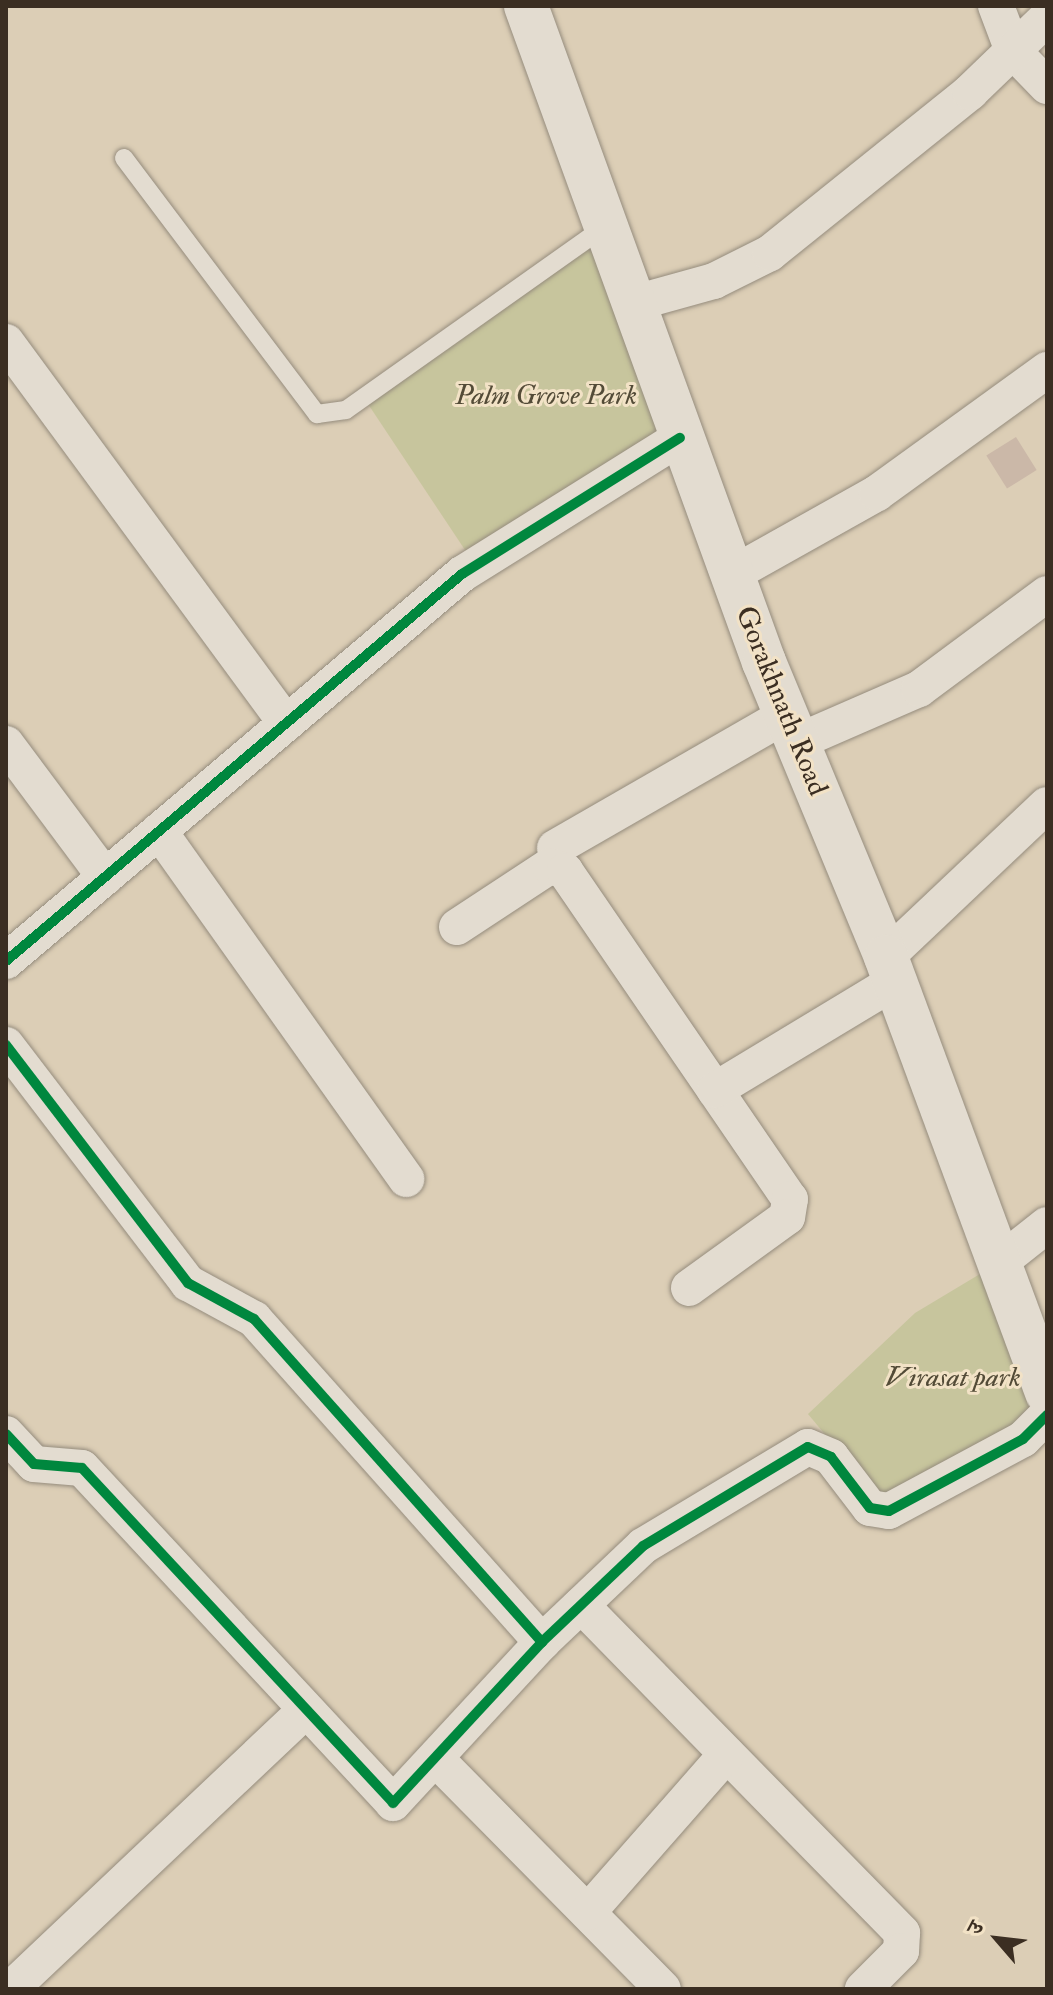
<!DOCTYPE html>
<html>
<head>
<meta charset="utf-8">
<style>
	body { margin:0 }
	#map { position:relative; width:1053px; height:1995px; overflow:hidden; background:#dcceb6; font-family:"IM FELL Double Pica","Noto Serif Devanagari",serif }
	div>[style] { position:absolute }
	.green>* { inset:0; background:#c7c59d }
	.building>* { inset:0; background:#cbb8a8; transform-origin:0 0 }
	.roads { filter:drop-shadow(0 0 2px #958c7d) drop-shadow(0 0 2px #958c7d) }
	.lane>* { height:18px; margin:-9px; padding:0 9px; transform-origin:9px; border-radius:9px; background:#e3dcd0 }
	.street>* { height:36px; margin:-18px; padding:0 18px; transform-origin:18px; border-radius:18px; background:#e3dcd0 }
	.secondary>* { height:44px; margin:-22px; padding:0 22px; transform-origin:22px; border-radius:22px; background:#e3dcd0 }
	.cycleway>* { height:10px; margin:-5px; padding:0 5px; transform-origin:5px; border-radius:5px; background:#00873e }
	span { translate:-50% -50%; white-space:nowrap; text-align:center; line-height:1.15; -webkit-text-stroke:6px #f2e2c6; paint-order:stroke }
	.park-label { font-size:28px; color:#534b37; font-style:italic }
	.street-label { font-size:28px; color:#3b2e22 }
	.frame { position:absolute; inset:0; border:8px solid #3b2e22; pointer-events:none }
	.north { position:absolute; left:957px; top:1899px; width:80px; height:80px; -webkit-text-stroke:6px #f2e2c6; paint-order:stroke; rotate:298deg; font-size:22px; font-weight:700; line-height:32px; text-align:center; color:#3b2e22 }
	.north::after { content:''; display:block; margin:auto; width:28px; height:36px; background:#3b2e22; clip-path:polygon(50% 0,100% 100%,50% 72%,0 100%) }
</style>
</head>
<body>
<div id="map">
	<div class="green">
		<i style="clip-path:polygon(601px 235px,674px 436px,471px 559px,364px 398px)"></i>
		<i style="clip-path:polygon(990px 1268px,1042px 1404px,1015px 1430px,878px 1498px,808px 1414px,915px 1313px)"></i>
	</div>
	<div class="building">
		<i style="left:1016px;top:437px;width:39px;height:35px;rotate:58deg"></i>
	</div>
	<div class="roads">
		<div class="lane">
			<i style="left:124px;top:158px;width:321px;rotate:53deg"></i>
			<i style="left:317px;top:414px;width:29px;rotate:-8deg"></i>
			<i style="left:346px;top:410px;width:316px;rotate:-35.3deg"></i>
		</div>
		<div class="street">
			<i style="left:996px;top:6px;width:48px;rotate:69.3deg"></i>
			<i style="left:1013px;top:51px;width:49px;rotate:45.8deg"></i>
			<i style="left:631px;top:304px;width:86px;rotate:-15.5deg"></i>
			<i style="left:714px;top:281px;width:63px;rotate:-26.6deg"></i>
			<i style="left:770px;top:253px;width:257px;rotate:-38.8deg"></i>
			<i style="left:970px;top:92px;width:107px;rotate:-43.9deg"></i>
			<i style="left:6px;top:342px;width:473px;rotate:53.7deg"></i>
			<i style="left:731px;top:575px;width:167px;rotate:-29.3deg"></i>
			<i style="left:877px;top:493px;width:210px;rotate:-35.9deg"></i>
			<i style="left:797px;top:742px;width:133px;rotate:-23.5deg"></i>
			<i style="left:919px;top:689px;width:159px;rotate:-36.6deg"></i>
			<i style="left:6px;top:744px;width:166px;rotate:53.3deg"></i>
			<i style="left:159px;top:831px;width:427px;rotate:54.6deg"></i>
			<i style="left:555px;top:848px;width:267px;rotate:-29.9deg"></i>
			<i style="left:457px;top:927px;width:111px;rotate:-33.3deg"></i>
			<i style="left:550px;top:866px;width:16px;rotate:18deg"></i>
			<i style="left:565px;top:871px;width:398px;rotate:55.6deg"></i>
			<i style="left:790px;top:1199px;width:18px;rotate:99deg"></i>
			<i style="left:787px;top:1217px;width:121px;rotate:144.1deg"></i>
			<i style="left:886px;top:957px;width:221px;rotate:-43.4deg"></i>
			<i style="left:6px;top:961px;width:598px;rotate:-40.32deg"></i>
			<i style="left:462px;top:574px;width:257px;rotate:-32deg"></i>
			<i style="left:6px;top:1045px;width:300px;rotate:52.6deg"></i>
			<i style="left:188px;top:1283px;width:75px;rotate:28.6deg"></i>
			<i style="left:254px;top:1319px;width:433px;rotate:48.3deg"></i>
			<i style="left:542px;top:1642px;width:139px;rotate:-43.5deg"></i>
			<i style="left:643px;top:1546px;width:192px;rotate:-31deg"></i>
			<i style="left:808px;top:1447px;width:25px;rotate:23deg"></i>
			<i style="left:831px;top:1457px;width:64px;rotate:52.6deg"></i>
			<i style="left:870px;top:1508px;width:19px;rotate:9deg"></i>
			<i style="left:889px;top:1511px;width:152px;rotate:-28.2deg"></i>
			<i style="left:1023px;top:1439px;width:34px;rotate:-45deg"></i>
			<i style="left:715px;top:1090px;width:211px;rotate:-31.1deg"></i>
			<i style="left:999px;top:1263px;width:61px;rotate:-38.4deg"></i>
			<i style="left:6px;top:1434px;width:41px;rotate:47deg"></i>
			<i style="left:34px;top:1464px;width:48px;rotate:4.8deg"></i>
			<i style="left:82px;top:1468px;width:457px;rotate:47.1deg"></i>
			<i style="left:393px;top:1803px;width:219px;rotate:-47.2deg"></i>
			<i style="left:581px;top:1605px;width:459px;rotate:45.6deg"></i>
			<i style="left:902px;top:1933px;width:18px;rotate:93deg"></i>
			<i style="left:901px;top:1951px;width:54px;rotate:135deg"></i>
			<i style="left:436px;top:1759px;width:323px;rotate:45.4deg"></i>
			<i style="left:588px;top:1912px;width:210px;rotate:-48.7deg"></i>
			<i style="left:16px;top:1984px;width:399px;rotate:-43.4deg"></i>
		</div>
		<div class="secondary">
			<i style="left:526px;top:6px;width:698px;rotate:70.06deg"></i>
			<i style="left:764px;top:662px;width:319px;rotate:67.5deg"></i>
			<i style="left:886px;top:957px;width:465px;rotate:69.7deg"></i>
		</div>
	</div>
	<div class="cycleway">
		<i style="left:6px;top:961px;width:598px;rotate:-40.32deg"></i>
		<i style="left:462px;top:574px;width:257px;rotate:-32deg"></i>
		<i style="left:6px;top:1045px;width:300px;rotate:52.6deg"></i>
		<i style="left:188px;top:1283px;width:75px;rotate:28.6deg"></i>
		<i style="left:254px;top:1319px;width:433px;rotate:48.3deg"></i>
		<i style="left:542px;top:1642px;width:139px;rotate:-43.5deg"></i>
		<i style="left:643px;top:1546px;width:192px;rotate:-31deg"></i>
		<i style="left:808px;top:1447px;width:25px;rotate:23deg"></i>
		<i style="left:831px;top:1457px;width:64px;rotate:52.6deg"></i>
		<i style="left:870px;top:1508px;width:19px;rotate:9deg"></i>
		<i style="left:889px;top:1511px;width:152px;rotate:-28.2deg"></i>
		<i style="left:1023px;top:1439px;width:34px;rotate:-45deg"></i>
		<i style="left:6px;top:1434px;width:41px;rotate:47deg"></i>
		<i style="left:34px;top:1464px;width:48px;rotate:4.8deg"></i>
		<i style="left:82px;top:1468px;width:457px;rotate:47.1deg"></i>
		<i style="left:393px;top:1803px;width:219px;rotate:-47.2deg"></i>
	</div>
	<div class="park-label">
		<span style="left:546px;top:396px">Palm Grove Park</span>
		<span style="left:953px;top:1378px">Virasat park</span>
	</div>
	<div class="street-label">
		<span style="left:781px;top:701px;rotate:68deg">Gorakhnath Road</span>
	</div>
	<div class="frame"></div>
	<div class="north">उ</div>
</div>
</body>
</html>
